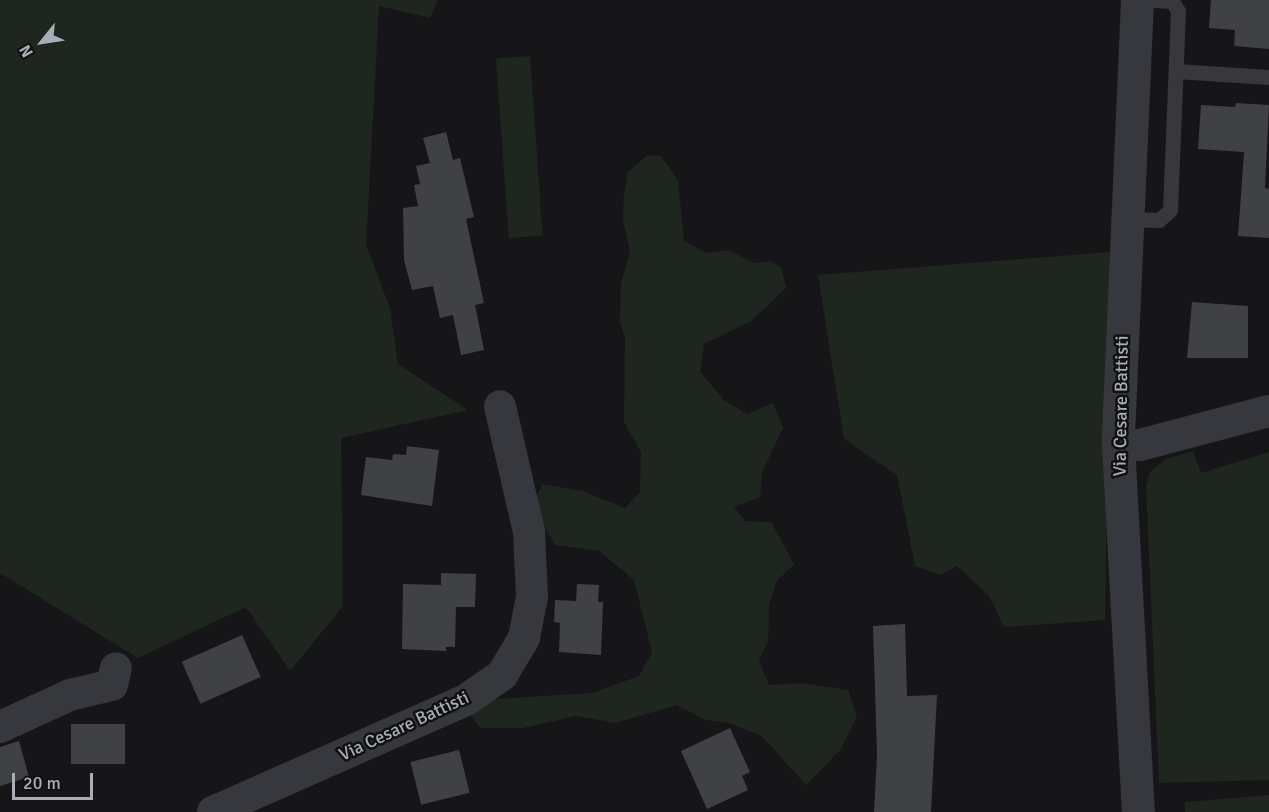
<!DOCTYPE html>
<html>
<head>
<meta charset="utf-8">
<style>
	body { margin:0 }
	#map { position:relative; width:1269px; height:812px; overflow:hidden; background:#161618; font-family:Signika,sans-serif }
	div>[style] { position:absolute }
	.green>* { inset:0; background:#1e261f; transform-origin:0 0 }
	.building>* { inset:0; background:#404145; transform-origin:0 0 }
	.service>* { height:15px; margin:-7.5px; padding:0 7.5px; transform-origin:7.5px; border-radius:7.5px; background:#37383d }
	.minor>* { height:32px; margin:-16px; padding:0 16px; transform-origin:16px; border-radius:16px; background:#37383d }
	.tertiary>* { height:33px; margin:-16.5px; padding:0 16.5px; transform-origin:16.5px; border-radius:16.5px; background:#37383d }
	span { translate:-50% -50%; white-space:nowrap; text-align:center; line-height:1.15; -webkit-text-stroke:5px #111113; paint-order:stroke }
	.street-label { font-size:18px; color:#a8adb8 }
	.north { position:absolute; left:12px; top:12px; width:60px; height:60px; -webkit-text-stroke:4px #111113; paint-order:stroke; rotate:240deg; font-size:16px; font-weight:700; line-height:24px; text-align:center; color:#a8adb8 }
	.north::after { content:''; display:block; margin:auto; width:21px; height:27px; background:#a8adb8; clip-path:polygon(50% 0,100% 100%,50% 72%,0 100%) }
	.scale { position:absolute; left:12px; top:773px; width:81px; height:27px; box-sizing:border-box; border:3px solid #a8adb8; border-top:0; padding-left:8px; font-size:18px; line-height:21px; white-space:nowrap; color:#a8adb8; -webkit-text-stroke:4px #111113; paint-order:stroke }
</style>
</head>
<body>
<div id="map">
	<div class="green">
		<i style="clip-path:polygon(0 0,438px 0,430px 18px,379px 6px,366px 245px,390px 308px,398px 364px,468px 410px,341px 438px,343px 606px,290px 671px,246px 607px,138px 658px,0 573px)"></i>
		<i style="left:530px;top:56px;width:180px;height:34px;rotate:86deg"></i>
		<i style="clip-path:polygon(648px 155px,661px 156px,678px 180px,684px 241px,706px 253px,729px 250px,753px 263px,771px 261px,782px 269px,786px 288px,751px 321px,704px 344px,700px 372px,724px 400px,747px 414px,773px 403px,783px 428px,762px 472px,760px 497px,734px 507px,745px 521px,771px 522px,794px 564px,777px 581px,769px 604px,768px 642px,759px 660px,769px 685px,802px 683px,848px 690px,857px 717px,841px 749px,806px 785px,762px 736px,729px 723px,705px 720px,677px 705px,615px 723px,576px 716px,523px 728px,480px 728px,468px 712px,497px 699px,592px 693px,639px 676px,652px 652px,634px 580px,599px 551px,555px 545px,533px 508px,542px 484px,583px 491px,625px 508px,640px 492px,641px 452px,624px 422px,625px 338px,620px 322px,621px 284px,630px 251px,623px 220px,624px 194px,628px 172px)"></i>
		<i style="clip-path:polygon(1110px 252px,1105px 620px,1004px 627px,989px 596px,957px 566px,941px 575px,915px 566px,897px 475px,844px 439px,818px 275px)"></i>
		<i style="clip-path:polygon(1193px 451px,1201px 473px,1269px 452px,1269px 780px,1159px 783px,1146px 487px,1150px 472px,1166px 459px)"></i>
		<i style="clip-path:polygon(1269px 795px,1269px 812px,1185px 812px,1185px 802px)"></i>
	</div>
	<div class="building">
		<i style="clip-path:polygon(1211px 0,1269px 0,1269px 49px,1234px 46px,1235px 30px,1209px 28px)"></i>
		<i style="clip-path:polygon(1236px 103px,1269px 105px,1265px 188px,1269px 189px,1269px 238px,1238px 236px,1244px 152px,1198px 149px,1201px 105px,1235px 107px)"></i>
		<i style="clip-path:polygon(446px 132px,453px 160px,460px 158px,474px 217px,466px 219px,484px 303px,475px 305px,484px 350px,461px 355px,453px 315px,440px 318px,433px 286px,412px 290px,404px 260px,403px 208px,418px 206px,414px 185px,420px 184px,416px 166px,430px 163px,423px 138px)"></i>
		<i style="clip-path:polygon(1192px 302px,1248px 306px,1248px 358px,1187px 358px)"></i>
		<i style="clip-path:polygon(407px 446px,439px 450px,432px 506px,361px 495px,366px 457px,392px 460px,393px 454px,406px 455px)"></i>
		<i style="clip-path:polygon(441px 573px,476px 574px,475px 607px,456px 607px,455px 647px,446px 647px,446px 651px,402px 649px,403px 584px,441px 585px)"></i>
		<i style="clip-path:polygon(577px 584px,599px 585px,598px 602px,603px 602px,601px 655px,559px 652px,560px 623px,554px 622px,555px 600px,576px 601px)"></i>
		<i style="clip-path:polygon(905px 624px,907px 696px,937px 695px,931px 812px,874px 812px,877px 755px,873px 626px)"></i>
		<i style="left:242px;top:635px;width:46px;height:66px;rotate:66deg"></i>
		<i style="left:71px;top:724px;width:54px;height:40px"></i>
		<i style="clip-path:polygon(730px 728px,750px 772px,742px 776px,748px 790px,707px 809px,681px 751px)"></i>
		<i style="clip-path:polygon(19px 741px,29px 777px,0 786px,0 747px)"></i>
		<i style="left:459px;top:750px;width:44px;height:50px;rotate:76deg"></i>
	</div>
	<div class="service">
		<i style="left:1176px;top:71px;width:93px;rotate:3.7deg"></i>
		<i style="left:1128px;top:219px;width:31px;rotate:2deg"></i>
		<i style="left:1159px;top:220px;width:15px;rotate:-42deg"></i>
		<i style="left:1170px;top:210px;width:199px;rotate:-87.7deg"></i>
		<i style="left:1178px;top:11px;width:12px;rotate:-121deg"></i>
		<i style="left:1172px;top:1px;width:18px;rotate:-177deg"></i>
	</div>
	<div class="minor">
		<i style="left:1118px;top:444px;width:22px;rotate:3deg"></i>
		<i style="left:1140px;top:445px;width:133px;rotate:-14.8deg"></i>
		<i style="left:0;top:727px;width:77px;rotate:-24.6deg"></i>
		<i style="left:70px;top:695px;width:43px;rotate:-13.4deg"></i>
		<i style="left:112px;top:685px;width:17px;rotate:-77deg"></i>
		<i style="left:213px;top:812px;width:277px;rotate:-23.9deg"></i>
		<i style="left:466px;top:700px;width:44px;rotate:-34.8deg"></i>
		<i style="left:502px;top:675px;width:43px;rotate:-59.3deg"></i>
		<i style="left:524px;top:638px;width:42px;rotate:-79deg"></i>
		<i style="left:532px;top:597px;width:65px;rotate:-92.6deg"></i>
		<i style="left:529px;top:532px;width:129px;rotate:-103deg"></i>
	</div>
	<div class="tertiary">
		<i style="left:1137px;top:0;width:444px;rotate:92.5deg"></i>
		<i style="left:1118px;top:444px;width:369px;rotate:86.9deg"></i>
	</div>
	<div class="street-label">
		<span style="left:1121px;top:406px;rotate:-89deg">Via Cesare Battisti</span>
		<span style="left:404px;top:726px;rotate:-25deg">Via Cesare Battisti</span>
	</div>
	<div class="north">N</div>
	<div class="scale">20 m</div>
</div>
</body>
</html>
